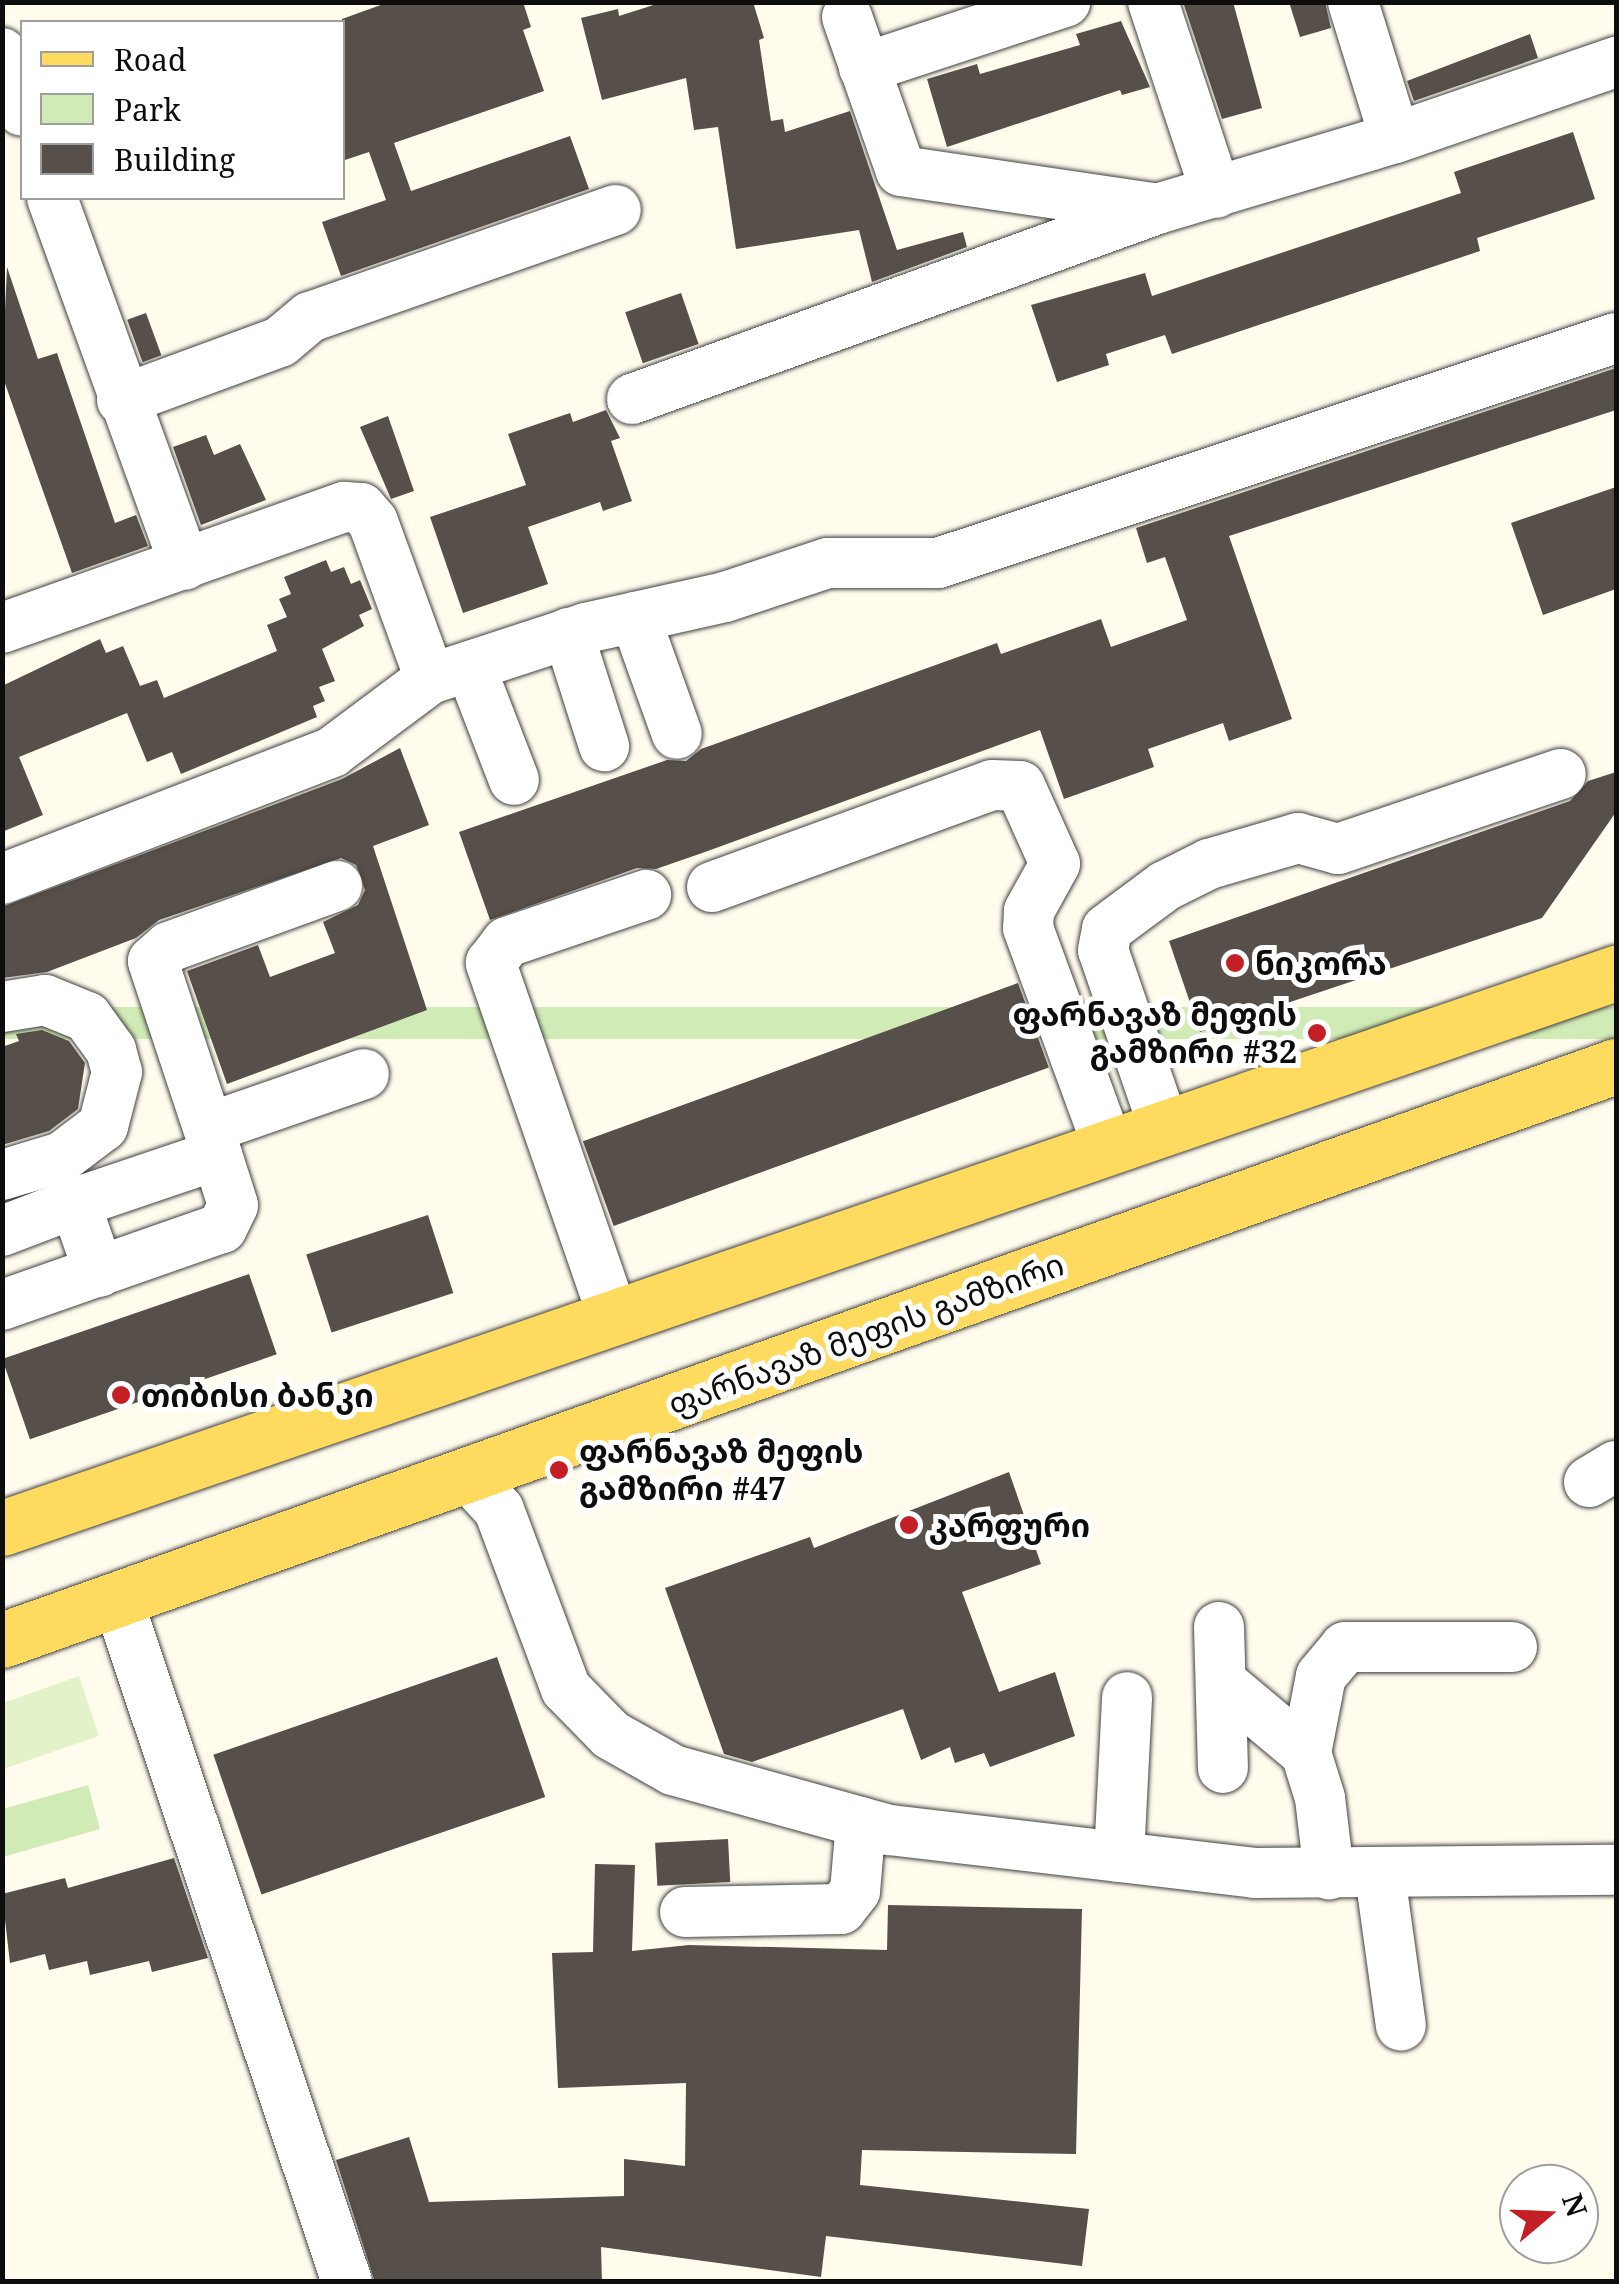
<!DOCTYPE html>
<html>
<head>
<meta charset="utf-8">
<style>
	body { margin:0 }
	#map { position:relative; width:1619px; height:2284px; overflow:hidden; background:#fffcee; font-family:"Noto Serif","Noto Sans Georgian",serif }
	div>[style] { position:absolute }
	.green>* { inset:0; background:#d1ebb6; transform-origin:0 0 }
	.pitch>* { inset:0; background:#e3f2c8 }
	.building>* { inset:0; background:#574f49; transform-origin:0 0 }
	.roads { filter:drop-shadow(0 0 2px #404040) drop-shadow(0 0 2px #404040) }
	.minor>* { height:50px; margin:-25px; padding:0 25px; transform-origin:25px; border-radius:25px; background:#fff }
	.major>* { height:55px; margin:-27.5px; padding:0 27.5px; transform-origin:27.5px; border-radius:27.5px; background:#feda5f }
	.dots>* { width:28px; height:28px; translate:-50% -50%; box-sizing:border-box; border:5px solid #fff; border-radius:50% }
	span { translate:-50% -50%; white-space:nowrap; text-align:center; line-height:1.15; -webkit-text-stroke:10px #fff; paint-order:stroke }
	.poi-label { font-size:32px; color:#0d0d0d; font-weight:700 }
	.left { translate:0 -50%; text-align:left }
	.right { translate:-100% -50%; text-align:right }
	.street-label { font-size:32px; color:#0d0d0d }
	.frame { position:absolute; inset:0; border:5px solid #0d0d0d; pointer-events:none }
	.legend { position:absolute; left:20px; top:20px; width:325px; height:180px; box-sizing:border-box; background:#fff; border:2px solid #9e9e9e; margin:0; padding:12px 18px; list-style:none; font-size:30px; color:#0d0d0d }
	.legend li { display:flex; align-items:center; gap:20px; height:50px }
	.legend b { width:50px; border:2px solid #9e9e9e }
	.north { position:absolute; left:1499px; top:2164px; width:100px; height:100px; box-sizing:border-box; background:#fff; border:2px solid #9e9e9e; border-radius:50%; rotate:71deg; font-size:28px; font-weight:700; line-height:40px; text-align:center; color:#0d0d0d }
	.north::after { content:''; display:block; margin:auto; width:35px; height:45px; background:#c41f24; clip-path:polygon(50% 0,100% 100%,50% 72%,0 100%) }
</style>
</head>
<body>
<div id="map">
	<div class="green">
		<i style="left:1616px;top:1007px;width:32px;height:1707px;rotate:90deg"></i>
		<i style="clip-path:polygon(88px 1785px,100px 1829px,3px 1857px,3px 1809px)"></i>
	</div>
	<div class="pitch">
		<i style="clip-path:polygon(79px 1676px,99px 1736px,3px 1769px,3px 1703px)"></i>
	</div>
	<div class="building">
		<i style="clip-path:polygon(389px 2px,523px 2px,531px 27px,523px 30px,544px 91px,394px 143px,411px 191px,570px 136px,589px 189px,341px 276px,322px 222px,386px 200px,369px 152px,342px 161px,342px 19px)"></i>
		<i style="clip-path:polygon(663px 2px,753px 2px,764px 38px,759px 40px,771px 121px,783px 119px,785px 132px,850px 111px,897px 250px,963px 232px,967px 247px,872px 282px,859px 230px,736px 249px,718px 127px,694px 130px,686px 78px,602px 100px,581px 18px,618px 9px,619px 16px)"></i>
		<i style="clip-path:polygon(1183px 2px,1233px 2px,1262px 108px,1222px 119px)"></i>
		<i style="clip-path:polygon(1289px 2px,1325px 2px,1331px 28px,1300px 37px)"></i>
		<i style="clip-path:polygon(1121px 21px,1150px 87px,1122px 95px,1120px 90px,947px 147px,927px 79px,977px 64px,980px 74px,1080px 45px,1076px 34px)"></i>
		<i style="clip-path:polygon(1530px 34px,1538px 58px,1414px 101px,1407px 81px)"></i>
		<i style="clip-path:polygon(1573px 132px,1595px 199px,1477px 238px,1480px 251px,1172px 354px,1165px 335px,1106px 354px,1109px 365px,1057px 382px,1031px 305px,1145px 273px,1152px 296px,1461px 193px,1454px 172px)"></i>
		<i style="clip-path:polygon(7px 267px,38px 359px,57px 353px,115px 523px,136px 515px,148px 546px,72px 573px,2px 375px)"></i>
		<i style="left:681px;top:293px;width:54px;height:59px;rotate:71deg"></i>
		<i style="left:146px;top:313px;width:45px;height:20px;rotate:70deg"></i>
		<i style="clip-path:polygon(1616px 368px,1616px 410px,1229px 536px,1292px 719px,1229px 741px,1223px 723px,1148px 749px,1154px 767px,1064px 799px,1040px 730px,705px 852px,656px 869px,637px 868px,490px 920px,459px 832px,667px 760px,686px 761px,701px 749px,997px 643px,1001px 654px,1101px 619px,1111px 647px,1187px 620px,1165px 557px,1147px 563px,1136px 528px)"></i>
		<i style="clip-path:polygon(606px 410px,620px 438px,611px 441px,632px 501px,603px 511px,600px 502px,528px 527px,548px 584px,463px 613px,430px 517px,526px 485px,508px 434px,570px 413px,573px 422px)"></i>
		<i style="clip-path:polygon(388px 416px,414px 491px,391px 499px,360px 427px)"></i>
		<i style="clip-path:polygon(206px 435px,214px 455px,240px 444px,266px 500px,201px 525px,173px 447px)"></i>
		<i style="clip-path:polygon(1616px 487px,1616px 589px,1543px 615px,1511px 523px)"></i>
		<i style="clip-path:polygon(326px 560px,331px 572px,344px 567px,351px 584px,360px 580px,372px 609px,359px 615px,364px 626px,322px 649px,335px 681px,319px 687px,325px 701px,313px 706px,317px 717px,181px 774px,172px 752px,147px 762px,127px 713px,19px 757px,43px 815px,2px 832px,2px 686px,100px 639px,106px 653px,123px 646px,140px 686px,157px 680px,164px 698px,277px 651px,267px 625px,287px 617px,279px 599px,291px 594px,284px 577px)"></i>
		<i style="clip-path:polygon(400px 748px,429px 825px,373px 846px,427px 1010px,227px 1084px,187px 971px,258px 945px,270px 977px,335px 953px,323px 922px,358px 905px,365px 890px,356px 865px,341px 858px,159px 920px,136px 938px,47px 972px,2px 978px,2px 907px,342px 779px)"></i>
		<i style="clip-path:polygon(1616px 772px,1616px 812px,1542px 918px,1200px 1032px,1169px 941px,1570px 801px,1588px 781px)"></i>
		<i style="left:1018px;top:983px;width:90px;height:463px;rotate:70deg"></i>
		<i style="clip-path:polygon(42px 1030px,69px 1041px,85px 1063px,78px 1109px,49px 1131px,2px 1145px,2px 1047px,19px 1041px,16px 1034px)"></i>
		<i style="left:428px;top:1215px;width:82px;height:128px;rotate:72deg"></i>
		<i style="left:249px;top:1274px;width:85px;height:261px;rotate:71deg"></i>
		<i style="clip-path:polygon(1009px 1472px,1041px 1564px,962px 1592px,999px 1692px,1055px 1672px,1075px 1736px,990px 1767px,984px 1753px,955px 1763px,950px 1747px,921px 1760px,903px 1709px,752px 1762px,724px 1754px,665px 1588px,810px 1537px,814px 1548px)"></i>
		<i style="left:497px;top:1657px;width:148px;height:300px;rotate:71deg"></i>
		<i style="left:728px;top:1839px;width:43px;height:73px;rotate:87deg"></i>
		<i style="clip-path:polygon(174px 1858px,208px 1958px,152px 1972px,149px 1961px,90px 1975px,87px 1961px,49px 1970px,45px 1954px,10px 1963px,2px 1894px,65px 1878px,68px 1888px)"></i>
		<i style="clip-path:polygon(595px 1864px,635px 1865px,632px 1951px,689px 1945px,887px 1950px,888px 1905px,1082px 1909px,1076px 2154px,862px 2150px,860px 2185px,1089px 2209px,1082px 2266px,826px 2236px,821px 2277px,601px 2247px,602px 2282px,375px 2282px,336px 2160px,409px 2137px,429px 2202px,624px 2196px,624px 2159px,685px 2166px,686px 2083px,558px 2088px,552px 1953px,593px 1952px)"></i>
	</div>
	<div class="roads">
		<div class="minor">
			<i style="left:1153px;top:2px;width:201px;rotate:71.7deg"></i>
			<i style="left:847px;top:17px;width:163px;rotate:70.7deg"></i>
			<i style="left:901px;top:171px;width:259px;rotate:8.4deg"></i>
			<i style="left:1157px;top:209px;width:248px;rotate:-16.6deg"></i>
			<i style="left:1395px;top:138px;width:142px;rotate:-107.2deg"></i>
			<i style="left:2px;top:53px;width:61px;rotate:71deg"></i>
			<i style="left:864px;top:68px;width:212px;rotate:-18.2deg"></i>
			<i style="left:1395px;top:138px;width:234px;rotate:-19deg"></i>
			<i style="left:52px;top:198px;width:390px;rotate:70.1deg"></i>
			<i style="left:632px;top:399px;width:553px;rotate:-19.88deg"></i>
			<i style="left:122px;top:400px;width:168px;rotate:-20.2deg"></i>
			<i style="left:280px;top:342px;width:39px;rotate:-40deg"></i>
			<i style="left:310px;top:317px;width:324px;rotate:-19.3deg"></i>
			<i style="left:635px;top:617px;width:124px;rotate:70.3deg"></i>
			<i style="left:2px;top:628px;width:363px;rotate:-19.5deg"></i>
			<i style="left:344px;top:507px;width:17px;rotate:3deg"></i>
			<i style="left:361px;top:508px;width:18px;rotate:49deg"></i>
			<i style="left:373px;top:522px;width:167px;rotate:70deg"></i>
			<i style="left:430px;top:679px;width:164px;rotate:-18.1deg"></i>
			<i style="left:586px;top:628px;width:142px;rotate:-12.6deg"></i>
			<i style="left:725px;top:597px;width:108px;rotate:-18.3deg"></i>
			<i style="left:828px;top:563px;width:110px"></i>
			<i style="left:938px;top:563px;width:714px;rotate:-18.36deg"></i>
			<i style="left:568px;top:633px;width:119px;rotate:72.3deg"></i>
			<i style="left:470px;top:666px;width:122px;rotate:68.9deg"></i>
			<i style="left:2px;top:879px;width:354px;rotate:-21deg"></i>
			<i style="left:332px;top:752px;width:122px;rotate:-36.7deg"></i>
			<i style="left:712px;top:887px;width:298px;rotate:-20deg"></i>
			<i style="left:992px;top:785px;width:28px;rotate:2deg"></i>
			<i style="left:1020px;top:786px;width:85px;rotate:65.8deg"></i>
			<i style="left:1055px;top:864px;width:54px;rotate:119deg"></i>
			<i style="left:1029px;top:911px;width:17px;rotate:93deg"></i>
			<i style="left:1028px;top:928px;width:235px;rotate:69.9deg"></i>
			<i style="left:2px;top:1007px;width:44px;rotate:-9.2deg"></i>
			<i style="left:45px;top:1000px;width:45px;rotate:22deg"></i>
			<i style="left:87px;top:1017px;width:41px;rotate:54deg"></i>
			<i style="left:111px;top:1050px;width:23px;rotate:75deg"></i>
			<i style="left:117px;top:1072px;width:56px;rotate:104.5deg"></i>
			<i style="left:103px;top:1126px;width:51px;rotate:142.9deg"></i>
			<i style="left:62px;top:1157px;width:63px;rotate:163.3deg"></i>
			<i style="left:209px;top:1128px;width:164px;rotate:-19.2deg"></i>
			<i style="left:1165px;top:1130px;width:190px;rotate:-109deg"></i>
			<i style="left:1103px;top:950px;width:21px;rotate:-79deg"></i>
			<i style="left:1107px;top:929px;width:72px;rotate:-36.6deg"></i>
			<i style="left:1165px;top:886px;width:49px;rotate:-26.6deg"></i>
			<i style="left:1209px;top:864px;width:93px;rotate:-16.3deg"></i>
			<i style="left:1298px;top:838px;width:41px;rotate:15.4deg"></i>
			<i style="left:1338px;top:849px;width:235px;rotate:-18.6deg"></i>
			<i style="left:2px;top:1231px;width:78px;rotate:-21deg"></i>
			<i style="left:99px;top:1272px;width:73px;rotate:-109.2deg"></i>
			<i style="left:75px;top:1203px;width:150px;rotate:-18.7deg"></i>
			<i style="left:217px;top:1155px;width:204px;rotate:-108.3deg"></i>
			<i style="left:153px;top:961px;width:21px;rotate:-41deg"></i>
			<i style="left:169px;top:947px;width:179px;rotate:-20deg"></i>
			<i style="left:2px;top:1305px;width:233px;rotate:-19.3deg"></i>
			<i style="left:222px;top:1228px;width:25px;rotate:-64deg"></i>
			<i style="left:233px;top:1205px;width:52px;rotate:-107.7deg"></i>
			<i style="left:614px;top:1319px;width:377px;rotate:-109.1deg"></i>
			<i style="left:491px;top:963px;width:26px;rotate:-53deg"></i>
			<i style="left:507px;top:942px;width:147px;rotate:-18.7deg"></i>
			<i style="left:468px;top:1476px;width:46px;rotate:47.6deg"></i>
			<i style="left:499px;top:1510px;width:191px;rotate:69.5deg"></i>
			<i style="left:566px;top:1689px;width:64px;rotate:45.6deg"></i>
			<i style="left:611px;top:1735px;width:71px;rotate:29.4deg"></i>
			<i style="left:673px;top:1770px;width:225px;rotate:15.5deg"></i>
			<i style="left:890px;top:1830px;width:367px;rotate:6.7deg"></i>
			<i style="left:1254px;top:1873px;width:362px;rotate:-0.5deg"></i>
			<i style="left:1589px;top:1482px;width:31px;rotate:-31deg"></i>
			<i style="left:118px;top:1601px;width:718px;rotate:71.41deg"></i>
			<i style="left:1219px;top:1627px;width:141px;rotate:88.4deg"></i>
			<i style="left:1221px;top:1682px;width:111px;rotate:39.9deg"></i>
			<i style="left:1306px;top:1753px;width:47px;rotate:72.7deg"></i>
			<i style="left:1320px;top:1798px;width:77px;rotate:83.2deg"></i>
			<i style="left:1306px;top:1753px;width:78px;rotate:-79deg"></i>
			<i style="left:1321px;top:1676px;width:38px;rotate:-50deg"></i>
			<i style="left:1345px;top:1647px;width:167px"></i>
			<i style="left:1119px;top:1857px;width:160px;rotate:-87.1deg"></i>
			<i style="left:1380px;top:1875px;width:152px;rotate:82.1deg"></i>
			<i style="left:685px;top:1912px;width:156px;rotate:-1.1deg"></i>
			<i style="left:841px;top:1909px;width:23px;rotate:-52deg"></i>
			<i style="left:855px;top:1891px;width:69px;rotate:-85deg"></i>
		</div>
		<div class="major">
			<i style="left:2px;top:1528px;width:1707px;rotate:-18.98deg"></i>
			<i style="left:2px;top:1640px;width:1713px;rotate:-19.58deg"></i>
		</div>
	</div>
	<div class="dots">
		<i style="left:1235px;top:963px;background:#c41f24"></i>
		<i style="left:1317px;top:1033px;background:#c41f24"></i>
		<i style="left:121px;top:1395px;background:#c41f24"></i>
		<i style="left:559px;top:1470px;background:#c41f24"></i>
		<i style="left:909px;top:1525px;background:#c41f24"></i>
	</div>
	<div class="poi-label">
		<span class="left" style="left:1255px;top:963px">ნიკორა</span>
		<span class="right" style="left:1297px;top:1033px">ფარნავაზ მეფის<br>გამზირი #32</span>
		<span class="left" style="left:141px;top:1395px">თიბისი ბანკი</span>
		<span class="left" style="left:579px;top:1470px">ფარნავაზ მეფის<br>გამზირი #47</span>
		<span class="left" style="left:929px;top:1525px">კარფური</span>
	</div>
	<div class="street-label">
		<span style="left:866px;top:1334px;rotate:-20deg">ფარნავაზ მეფის გამზირი</span>
	</div>
	<div class="frame"></div>
	<ul class="legend">
	<li><b style="height:12px;background:#feda5f"></b>Road</li>
	<li><b style="height:28px;background:#d1ebb6"></b>Park</li>
	<li><b style="height:28px;background:#574f49"></b>Building</li>
	</ul>
	<div class="north">N</div>
</div>
</body>
</html>
